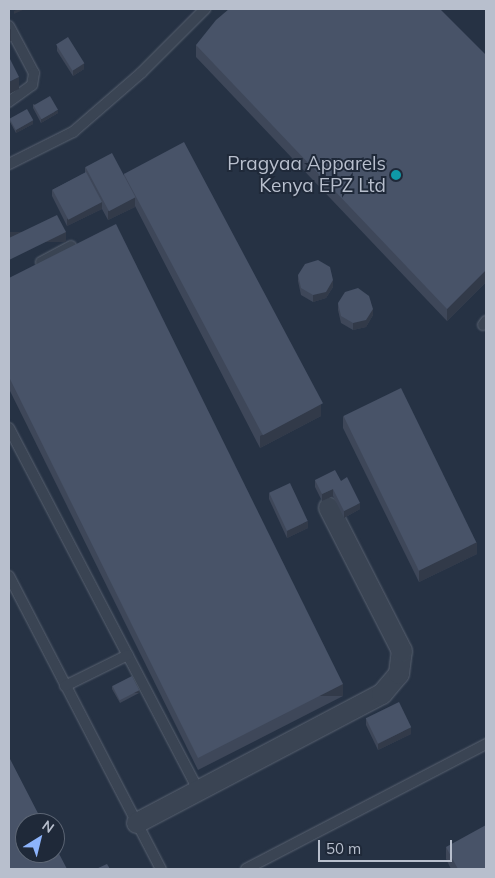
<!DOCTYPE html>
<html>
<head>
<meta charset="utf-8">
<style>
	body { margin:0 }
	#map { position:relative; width:495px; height:878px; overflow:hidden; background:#263244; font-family:Mulish,sans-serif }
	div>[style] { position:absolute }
	.roads { filter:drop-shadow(0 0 1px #596271) drop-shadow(0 0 1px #596271) }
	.lane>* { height:10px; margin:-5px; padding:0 5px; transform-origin:5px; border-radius:5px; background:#3a4453 }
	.street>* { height:20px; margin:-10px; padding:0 10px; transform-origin:10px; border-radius:10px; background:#3a4453 }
	.wall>* { inset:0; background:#3e4759 }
	.shaded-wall>* { inset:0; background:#323a49; transform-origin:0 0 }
	.building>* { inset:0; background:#485368; transform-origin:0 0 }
	.dots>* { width:14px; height:14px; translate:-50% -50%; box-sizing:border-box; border:2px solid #1f2939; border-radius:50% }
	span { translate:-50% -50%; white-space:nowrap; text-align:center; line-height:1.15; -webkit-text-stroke:4px #1f2939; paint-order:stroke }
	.poi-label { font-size:19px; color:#b8bfcd }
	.right { translate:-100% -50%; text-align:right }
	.frame { position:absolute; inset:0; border:10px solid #b8bfcd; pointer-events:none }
	.north { position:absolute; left:15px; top:813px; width:50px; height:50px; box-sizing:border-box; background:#1f2939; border:1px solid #5c6574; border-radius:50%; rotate:36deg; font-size:14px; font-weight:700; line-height:20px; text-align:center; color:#b8bfcd }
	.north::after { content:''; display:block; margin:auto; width:18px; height:22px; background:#8db4fc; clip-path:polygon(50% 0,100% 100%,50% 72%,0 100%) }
	.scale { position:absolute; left:318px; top:840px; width:134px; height:22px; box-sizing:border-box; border:2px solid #b8bfcd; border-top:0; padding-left:6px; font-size:15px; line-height:18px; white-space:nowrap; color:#b8bfcd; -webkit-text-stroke:4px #1f2939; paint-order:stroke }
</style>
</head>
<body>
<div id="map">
	<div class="roads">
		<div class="lane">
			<i style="left:9px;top:26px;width:53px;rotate:62deg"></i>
			<i style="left:34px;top:73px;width:12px;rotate:99deg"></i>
			<i style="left:32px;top:85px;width:29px;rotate:144deg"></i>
			<i style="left:9px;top:164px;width:72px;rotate:-26.6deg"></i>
			<i style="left:73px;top:132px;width:90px;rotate:-40.9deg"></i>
			<i style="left:141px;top:73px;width:91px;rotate:-45deg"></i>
			<i style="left:41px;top:262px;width:34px;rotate:-28deg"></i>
			<i style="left:483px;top:325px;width:5px;rotate:-53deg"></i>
			<i style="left:9px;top:428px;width:408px;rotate:62.4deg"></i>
			<i style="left:9px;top:576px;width:330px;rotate:62.6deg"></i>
			<i style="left:65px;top:686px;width:70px;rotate:-26.2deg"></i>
			<i style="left:246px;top:869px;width:271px;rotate:-27.5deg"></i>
		</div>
		<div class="street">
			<i style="left:137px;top:823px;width:277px;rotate:-27.8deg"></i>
			<i style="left:382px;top:694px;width:26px;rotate:-50deg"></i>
			<i style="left:399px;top:674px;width:23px;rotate:-83deg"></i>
			<i style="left:402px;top:651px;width:161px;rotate:-117deg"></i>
		</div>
	</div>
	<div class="wall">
		<i style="clip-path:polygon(57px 45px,84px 69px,73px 76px,57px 51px)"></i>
		<i style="clip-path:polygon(196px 45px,486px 55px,486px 282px,447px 321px,196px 57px)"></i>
		<i style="clip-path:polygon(33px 104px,58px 113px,41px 123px,33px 108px)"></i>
		<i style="clip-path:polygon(10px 119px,33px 124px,16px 133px,10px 122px)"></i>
		<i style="clip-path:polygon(85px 167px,124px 176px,124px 173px,321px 416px,260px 448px,135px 206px,135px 207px,108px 220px,102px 209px,67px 226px,52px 196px,52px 190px,85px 173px)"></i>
		<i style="clip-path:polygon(298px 275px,333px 287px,326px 298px,313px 302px,301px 295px,298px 281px)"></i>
		<i style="clip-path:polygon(9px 278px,343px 696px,198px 770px,9px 389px)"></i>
		<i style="clip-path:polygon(338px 303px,373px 315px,366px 327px,353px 330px,341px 323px,338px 310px)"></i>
		<i style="clip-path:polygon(343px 416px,477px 554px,419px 582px,343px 428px)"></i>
		<i style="clip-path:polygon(315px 480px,341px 481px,360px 509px,344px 518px,333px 496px,322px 501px,315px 487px)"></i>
		<i style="clip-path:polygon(269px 493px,308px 528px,287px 538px,269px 499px)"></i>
		<i style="clip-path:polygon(112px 686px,139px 693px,120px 703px,112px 689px)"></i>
		<i style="clip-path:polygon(366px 719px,411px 734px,378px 750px,366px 725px)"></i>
		<i style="clip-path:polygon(446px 847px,486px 869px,451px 869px,446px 859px)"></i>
	</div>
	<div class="shaded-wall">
		<i style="clip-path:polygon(19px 9px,25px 9px,14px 14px,14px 11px)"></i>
		<i style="clip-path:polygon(11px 29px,11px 41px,9px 42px,9px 30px)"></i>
		<i style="clip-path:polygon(84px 63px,84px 69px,73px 76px,73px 70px)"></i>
		<i style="clip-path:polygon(19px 77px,19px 89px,9px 94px,9px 82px)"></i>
		<i style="clip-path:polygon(58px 110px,58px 113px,41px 123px,41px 119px)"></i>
		<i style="clip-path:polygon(33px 120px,33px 124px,16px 133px,16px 130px)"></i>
		<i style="clip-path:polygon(135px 197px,135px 207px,108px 220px,108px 211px)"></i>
		<i style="clip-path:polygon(102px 202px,102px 209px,67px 226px,67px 219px)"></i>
		<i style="left:66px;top:232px;width:10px;height:64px;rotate:90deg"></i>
		<i style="clip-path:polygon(486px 270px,486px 282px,447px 321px,447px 309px)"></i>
		<i style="clip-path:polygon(333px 280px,333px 287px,326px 298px,313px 302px,313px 295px)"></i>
		<i style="clip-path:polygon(373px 309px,373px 315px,366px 327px,353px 330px,353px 323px)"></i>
		<i style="clip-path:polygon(321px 404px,321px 416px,260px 448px,260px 436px)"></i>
		<i style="clip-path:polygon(333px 489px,333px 496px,322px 501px,322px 494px)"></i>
		<i style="clip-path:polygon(360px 503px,360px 509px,344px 518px,344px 511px)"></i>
		<i style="clip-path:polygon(308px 521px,308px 528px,287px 538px,287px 531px)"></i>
		<i style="clip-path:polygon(477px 542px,477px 554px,419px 582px,419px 570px)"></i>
		<i style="left:343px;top:684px;width:12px;height:163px;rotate:90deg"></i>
		<i style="left:139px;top:690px;width:3px;height:21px;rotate:90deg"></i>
		<i style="clip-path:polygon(411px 727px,411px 734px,378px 750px,378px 744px)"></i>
	</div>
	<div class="building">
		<i style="clip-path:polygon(229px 9px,440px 9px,486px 55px,486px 270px,447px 309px,196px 45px,216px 20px)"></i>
		<i style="left:68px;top:37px;width:31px;height:14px;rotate:58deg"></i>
		<i style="clip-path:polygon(9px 57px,19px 77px,9px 82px)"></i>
		<i style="left:50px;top:96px;width:16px;height:19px;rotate:60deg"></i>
		<i style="left:27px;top:109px;width:13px;height:20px;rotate:61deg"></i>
		<i style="left:184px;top:142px;width:296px;height:68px;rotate:62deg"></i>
		<i style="left:112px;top:153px;width:50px;height:30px;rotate:62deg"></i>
		<i style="left:86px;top:172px;width:34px;height:38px;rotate:62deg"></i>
		<i style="clip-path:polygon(57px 215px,66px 232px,9px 260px,9px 238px)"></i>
		<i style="clip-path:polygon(116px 224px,343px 684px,198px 758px,9px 377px,9px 278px)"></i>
		<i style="clip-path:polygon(318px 260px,330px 267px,333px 280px,326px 292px,313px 295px,301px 288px,298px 275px,305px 264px)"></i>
		<i style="clip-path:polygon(358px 288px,369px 296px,373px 309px,366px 320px,353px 323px,341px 316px,338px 303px,345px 292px)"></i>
		<i style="left:401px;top:388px;width:172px;height:64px;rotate:64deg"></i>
		<i style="clip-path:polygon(335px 470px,341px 481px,347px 477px,360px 503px,344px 511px,333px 489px,322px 494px,315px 480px)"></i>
		<i style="left:290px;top:483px;width:42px;height:23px;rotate:65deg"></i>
		<i style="left:132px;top:676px;width:16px;height:22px;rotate:63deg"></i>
		<i style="left:399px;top:702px;width:28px;height:37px;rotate:64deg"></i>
		<i style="clip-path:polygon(9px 757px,43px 823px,25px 823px,25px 853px,55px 853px,55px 846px,67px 869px,9px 869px)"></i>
		<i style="clip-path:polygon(486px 825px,486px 869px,458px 869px,446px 847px)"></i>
		<i style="clip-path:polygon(107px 864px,110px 869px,96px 869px)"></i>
	</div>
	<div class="dots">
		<i style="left:396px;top:175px;background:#0f9aa8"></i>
	</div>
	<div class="poi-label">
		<span class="right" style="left:386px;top:175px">Pragyaa Apparels<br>Kenya EPZ Ltd</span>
	</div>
	<div class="frame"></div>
	<div class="north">N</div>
	<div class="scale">50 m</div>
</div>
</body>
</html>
